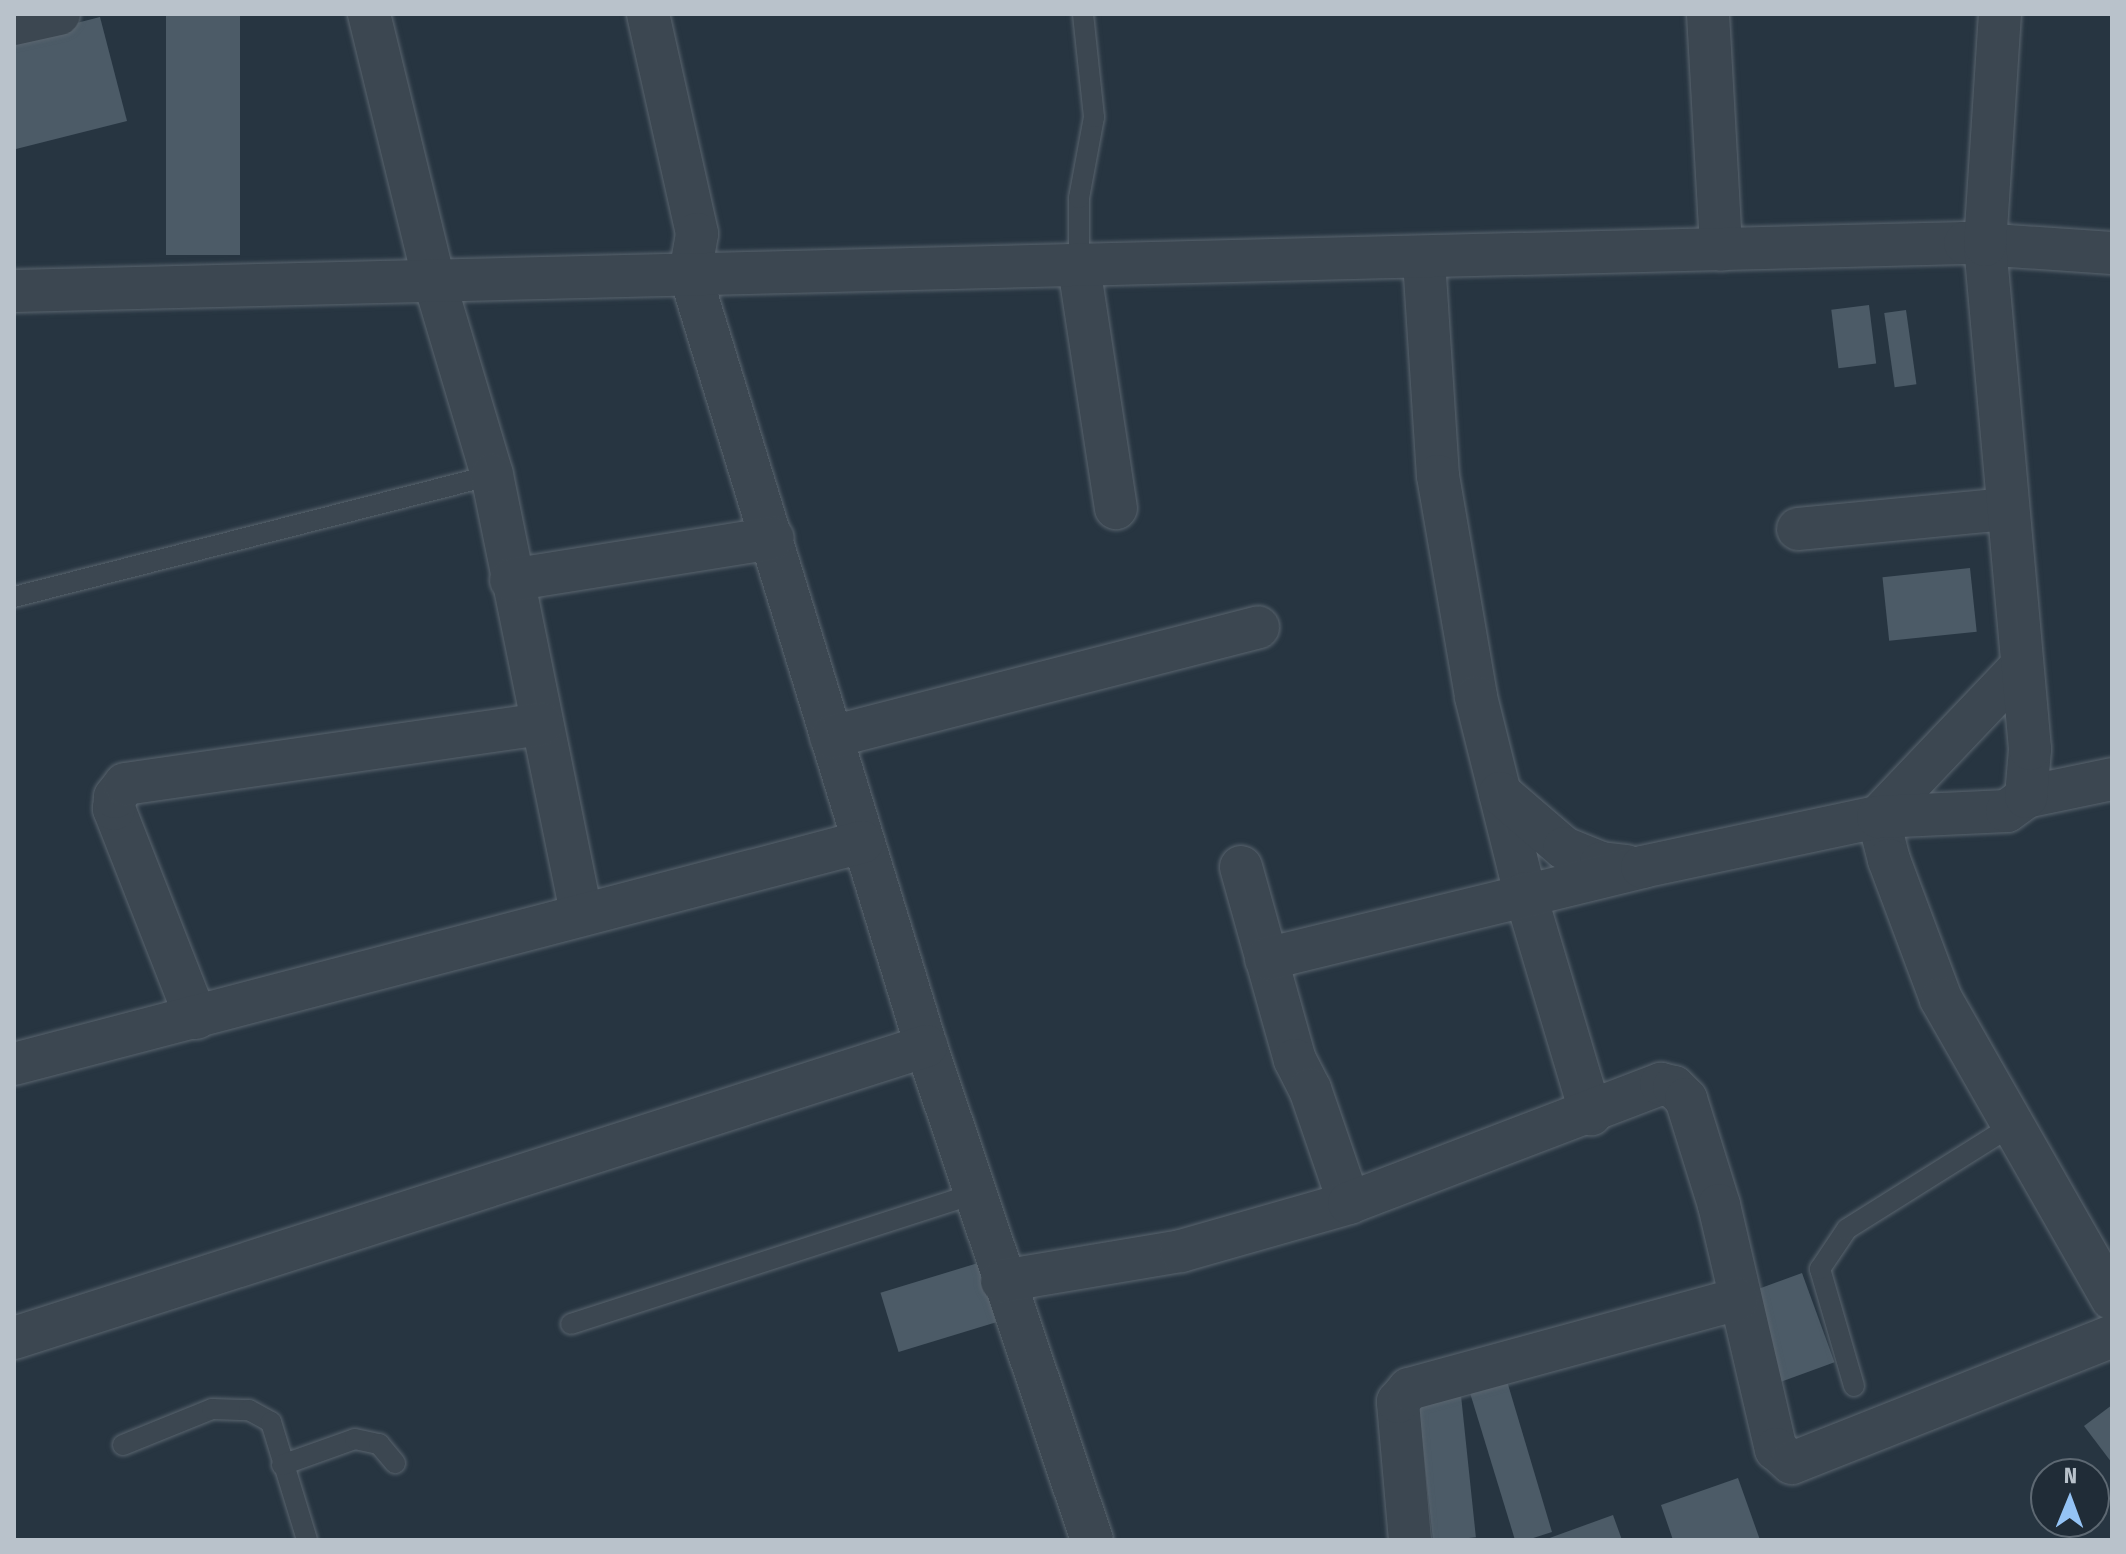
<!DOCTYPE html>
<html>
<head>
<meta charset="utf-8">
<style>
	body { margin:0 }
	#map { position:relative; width:2126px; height:1554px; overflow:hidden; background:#273541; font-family:"Fira Sans Condensed",sans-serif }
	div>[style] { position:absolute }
	.building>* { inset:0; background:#4c5b67; transform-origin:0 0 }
	.roads { filter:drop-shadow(0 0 2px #5a656f) drop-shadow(0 0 2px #5a656f) }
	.lane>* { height:20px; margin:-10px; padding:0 10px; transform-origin:10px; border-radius:10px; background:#3c4751 }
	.street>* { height:42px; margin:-21px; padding:0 21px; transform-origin:21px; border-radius:21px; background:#3c4751 }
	span { translate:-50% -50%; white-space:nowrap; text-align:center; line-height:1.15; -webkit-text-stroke:6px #202c37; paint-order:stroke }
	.frame { position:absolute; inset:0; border:16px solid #b9c2cb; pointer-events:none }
	.north { position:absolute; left:2030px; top:1458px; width:80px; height:80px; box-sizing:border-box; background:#202c37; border:2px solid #5d6872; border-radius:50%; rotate:1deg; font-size:22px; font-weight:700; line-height:32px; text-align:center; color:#b9c2cb }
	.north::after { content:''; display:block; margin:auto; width:28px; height:36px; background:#94c3f5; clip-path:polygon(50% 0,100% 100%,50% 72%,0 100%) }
</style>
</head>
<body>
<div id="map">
	<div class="building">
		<i style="left:166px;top:14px;width:74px;height:241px"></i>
		<i style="clip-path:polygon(100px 17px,127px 121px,16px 149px,14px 39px)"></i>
		<i style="left:1869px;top:305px;width:59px;height:38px;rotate:83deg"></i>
		<i style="left:1906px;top:310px;width:75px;height:22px;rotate:82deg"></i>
		<i style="left:1970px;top:568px;width:64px;height:88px;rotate:84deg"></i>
		<i style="left:978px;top:1263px;width:62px;height:102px;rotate:73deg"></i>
		<i style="left:1802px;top:1273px;width:95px;height:59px;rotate:70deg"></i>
		<i style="clip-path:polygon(1504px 1371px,1552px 1532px,1527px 1540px,1515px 1540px,1467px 1383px)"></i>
		<i style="left:1460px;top:1386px;width:152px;height:43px;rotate:84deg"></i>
		<i style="clip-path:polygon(2112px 1405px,2112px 1463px,2084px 1426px)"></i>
		<i style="clip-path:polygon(1738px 1478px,1760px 1540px,1673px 1540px,1661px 1505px)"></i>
		<i style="clip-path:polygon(1613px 1515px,1622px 1540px,1544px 1540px)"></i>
	</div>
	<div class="roads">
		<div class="lane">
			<i style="left:1079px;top:267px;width:69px;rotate:-90deg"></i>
			<i style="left:1079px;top:198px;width:82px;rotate:-79.5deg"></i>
			<i style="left:1094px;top:117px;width:104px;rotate:-96.1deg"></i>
			<i style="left:14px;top:597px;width:493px;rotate:-14.3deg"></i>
			<i style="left:571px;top:1324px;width:423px;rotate:-17.9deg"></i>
			<i style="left:1854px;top:1386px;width:122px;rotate:-106.2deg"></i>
			<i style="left:1820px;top:1269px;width:48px;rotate:-56deg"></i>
			<i style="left:1847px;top:1229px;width:196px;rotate:-32.1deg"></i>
			<i style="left:123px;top:1445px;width:96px;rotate:-22deg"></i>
			<i style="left:212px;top:1409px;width:37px;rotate:2deg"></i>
			<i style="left:249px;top:1410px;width:25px;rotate:29deg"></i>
			<i style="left:271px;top:1422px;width:123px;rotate:73deg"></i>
			<i style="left:282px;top:1465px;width:77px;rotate:-19.6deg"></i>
			<i style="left:355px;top:1439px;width:25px;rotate:12deg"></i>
			<i style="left:379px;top:1444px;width:25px;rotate:50deg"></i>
		</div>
		<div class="street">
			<i style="left:369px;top:14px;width:274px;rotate:76.3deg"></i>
			<i style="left:434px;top:280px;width:203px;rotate:73.4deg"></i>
			<i style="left:492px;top:475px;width:446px;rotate:78.5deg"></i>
			<i style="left:648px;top:14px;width:225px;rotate:77.4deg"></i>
			<i style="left:697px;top:234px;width:41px;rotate:99.9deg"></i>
			<i style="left:690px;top:274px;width:807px;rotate:73deg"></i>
			<i style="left:926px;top:1046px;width:521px;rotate:71.43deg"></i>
			<i style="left:1708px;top:14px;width:236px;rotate:86.8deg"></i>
			<i style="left:14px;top:24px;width:46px;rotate:-12.5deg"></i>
			<i style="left:1424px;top:260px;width:216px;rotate:86.3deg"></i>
			<i style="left:1438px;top:476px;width:224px;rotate:80.2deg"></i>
			<i style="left:1476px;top:697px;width:202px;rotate:76deg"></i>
			<i style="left:1525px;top:893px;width:231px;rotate:73.4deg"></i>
			<i style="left:1079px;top:267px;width:244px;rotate:81.3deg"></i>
			<i style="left:14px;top:291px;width:1952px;rotate:-1.41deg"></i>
			<i style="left:1965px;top:243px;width:147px;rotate:3.9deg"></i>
			<i style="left:1798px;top:529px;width:208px;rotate:-5.5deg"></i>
			<i style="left:511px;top:580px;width:265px;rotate:-9.1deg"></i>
			<i style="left:831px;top:737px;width:441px;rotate:-14.4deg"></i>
			<i style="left:1500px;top:793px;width:84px;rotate:40.7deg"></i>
			<i style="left:1564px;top:848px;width:40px;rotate:22deg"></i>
			<i style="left:1601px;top:863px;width:26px;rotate:7deg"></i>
			<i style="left:2026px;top:797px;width:88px;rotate:-11.8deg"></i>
			<i style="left:1878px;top:817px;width:44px;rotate:75.7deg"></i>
			<i style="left:1889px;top:860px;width:148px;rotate:69.5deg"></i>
			<i style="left:1941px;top:999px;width:345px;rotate:60.3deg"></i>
			<i style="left:1878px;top:817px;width:207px;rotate:-46.4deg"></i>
			<i style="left:1241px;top:867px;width:200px;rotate:74.4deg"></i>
			<i style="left:1295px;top:1060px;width:33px;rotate:63deg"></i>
			<i style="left:1310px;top:1089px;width:120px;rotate:71.1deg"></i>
			<i style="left:1266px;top:959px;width:387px;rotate:-13.7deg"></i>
			<i style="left:1642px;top:867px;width:241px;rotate:-12deg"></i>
			<i style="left:1878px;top:817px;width:129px;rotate:-2.7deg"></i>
			<i style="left:2007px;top:811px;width:24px;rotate:-36deg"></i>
			<i style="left:2026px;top:797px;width:48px;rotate:-85.2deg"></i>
			<i style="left:2030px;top:749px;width:506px;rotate:-95.1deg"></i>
			<i style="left:1985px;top:245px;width:231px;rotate:-86.3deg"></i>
			<i style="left:196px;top:1018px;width:225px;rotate:-111.4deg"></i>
			<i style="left:114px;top:809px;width:12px;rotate:-85deg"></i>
			<i style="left:115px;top:797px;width:16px;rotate:-52deg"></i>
			<i style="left:125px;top:784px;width:421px;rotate:-8.2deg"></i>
			<i style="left:14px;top:1064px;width:877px;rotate:-14.67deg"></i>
			<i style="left:1002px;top:1281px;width:181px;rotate:-9.5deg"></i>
			<i style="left:1181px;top:1251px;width:175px;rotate:-15.9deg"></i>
			<i style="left:1349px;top:1203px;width:334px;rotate:-20.9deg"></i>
			<i style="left:1661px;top:1084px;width:13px;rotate:13deg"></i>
			<i style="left:1674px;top:1087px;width:17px;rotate:45deg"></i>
			<i style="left:1686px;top:1099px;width:111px;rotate:72.7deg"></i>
			<i style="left:1719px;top:1205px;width:251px;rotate:76.9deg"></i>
			<i style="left:1776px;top:1449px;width:21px;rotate:41deg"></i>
			<i style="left:1792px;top:1463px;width:344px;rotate:-21.6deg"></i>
			<i style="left:14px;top:1338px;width:958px;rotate:-17.75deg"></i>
			<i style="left:1410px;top:1540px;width:139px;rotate:-95deg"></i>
			<i style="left:1398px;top:1402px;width:17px;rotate:-50deg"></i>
			<i style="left:1409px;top:1389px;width:340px;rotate:-15.3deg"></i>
		</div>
	</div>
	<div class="frame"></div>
	<div class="north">N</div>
</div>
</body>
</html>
